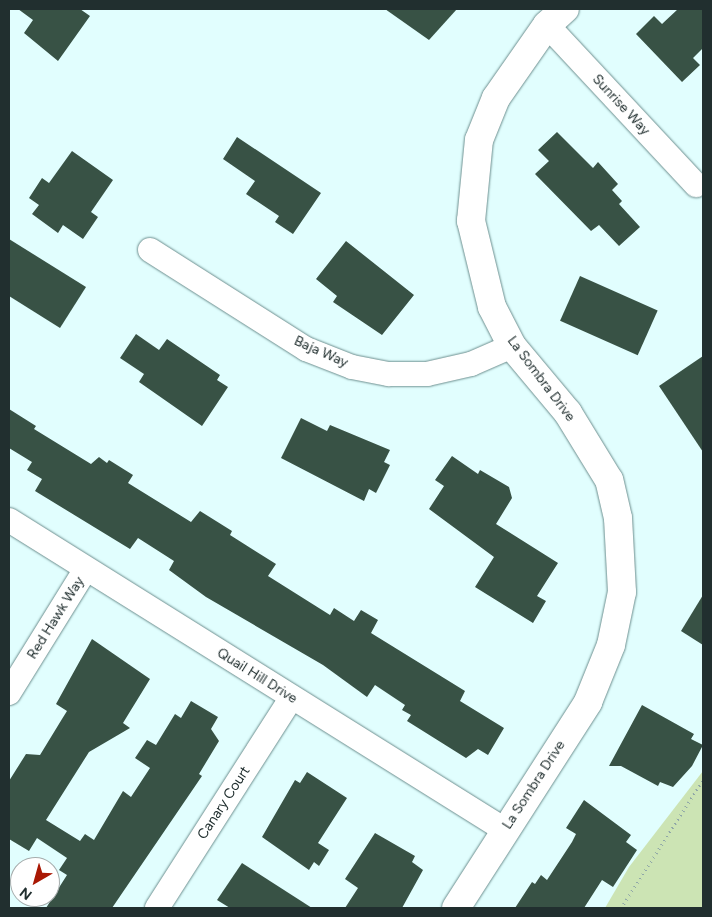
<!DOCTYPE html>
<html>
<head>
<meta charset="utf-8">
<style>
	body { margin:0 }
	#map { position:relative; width:712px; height:917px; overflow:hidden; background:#e1fefe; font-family:Figtree,sans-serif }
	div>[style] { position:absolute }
	.green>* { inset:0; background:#cce4b4 }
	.building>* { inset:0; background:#385245; transform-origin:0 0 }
	.path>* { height:3px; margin-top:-1.5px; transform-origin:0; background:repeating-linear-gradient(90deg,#90a7a7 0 1px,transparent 0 5px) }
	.roads { filter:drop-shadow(0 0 1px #6d8f8f) drop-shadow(0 0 1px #6d8f8f) }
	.minor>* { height:24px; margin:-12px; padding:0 12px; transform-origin:12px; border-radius:12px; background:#fff }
	.tertiary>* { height:28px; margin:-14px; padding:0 14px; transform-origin:14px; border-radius:14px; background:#fff }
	span { translate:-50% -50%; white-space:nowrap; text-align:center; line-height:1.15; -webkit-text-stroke:5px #fff; paint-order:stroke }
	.street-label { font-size:14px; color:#212f2f }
	.frame { position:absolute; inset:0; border:10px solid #212f2f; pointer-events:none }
	.north { position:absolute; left:10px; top:857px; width:50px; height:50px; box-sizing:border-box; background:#fff; border:1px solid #a6acac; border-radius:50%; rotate:218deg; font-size:14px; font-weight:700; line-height:20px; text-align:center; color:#212f2f }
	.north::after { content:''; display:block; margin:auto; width:18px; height:22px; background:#a91804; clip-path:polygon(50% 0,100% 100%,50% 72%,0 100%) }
</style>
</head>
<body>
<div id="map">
	<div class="green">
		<i style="clip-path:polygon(703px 771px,703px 908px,605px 908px,629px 867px)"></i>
	</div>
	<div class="building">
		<i style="clip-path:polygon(18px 9px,80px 9px,90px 16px,58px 61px,24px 33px,33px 20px)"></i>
		<i style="clip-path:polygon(385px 9px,457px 9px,429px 40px)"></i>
		<i style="clip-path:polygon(678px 9px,703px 9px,703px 48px,693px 58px,700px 65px,682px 82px,636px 34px,654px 16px,662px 24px)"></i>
		<i style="clip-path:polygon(557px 132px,593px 168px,598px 162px,618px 184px,612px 190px,622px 201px,619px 204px,640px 227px,619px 246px,599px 225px,591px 231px,535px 174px,549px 161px,538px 150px)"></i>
		<i style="clip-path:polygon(237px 137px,321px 193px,293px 234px,275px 222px,279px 216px,246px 194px,255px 181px,223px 159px)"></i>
		<i style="clip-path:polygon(72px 151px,113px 180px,91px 212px,98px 217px,83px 239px,63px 225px,58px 233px,32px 214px,39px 205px,29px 198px,42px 178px,49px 183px)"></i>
		<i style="clip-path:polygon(9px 239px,86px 287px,60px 328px,9px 296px)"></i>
		<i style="clip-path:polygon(346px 241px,414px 295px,382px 335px,333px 302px,337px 296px,316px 279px)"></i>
		<i style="left:580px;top:276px;width:85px;height:49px;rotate:24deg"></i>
		<i style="clip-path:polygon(136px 334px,159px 350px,167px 339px,220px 375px,217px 380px,228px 387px,202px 426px,139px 382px,144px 374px,120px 358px)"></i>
		<i style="clip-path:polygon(703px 356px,703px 452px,659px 386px)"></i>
		<i style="clip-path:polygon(9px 409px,36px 426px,34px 429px,91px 464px,99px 457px,107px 463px,109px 460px,133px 475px,128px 483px,191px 522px,200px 511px,232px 531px,230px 535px,276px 564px,268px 576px,330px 615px,334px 608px,354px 621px,361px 610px,378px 620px,371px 633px,465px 691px,460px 701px,504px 728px,488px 755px,478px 749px,466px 758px,407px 721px,411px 715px,402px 710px,405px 705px,375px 685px,367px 697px,323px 665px,206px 597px,169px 570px,174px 561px,138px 538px,130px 549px,35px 491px,42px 479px,27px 470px,32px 462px,9px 448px)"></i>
		<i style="clip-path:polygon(301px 418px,327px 431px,330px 425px,390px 450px,384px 462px,390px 465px,376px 493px,369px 489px,364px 501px,281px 458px)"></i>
		<i style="clip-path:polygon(452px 456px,478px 474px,480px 470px,509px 487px,512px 498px,496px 524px,558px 563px,537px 596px,546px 601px,533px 623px,475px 587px,494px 557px,429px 509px,444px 486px,435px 480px)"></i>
		<i style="clip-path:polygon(703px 595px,703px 645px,681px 631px)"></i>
		<i style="clip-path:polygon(92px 639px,150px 679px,123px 723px,130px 728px,89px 752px,46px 820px,80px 841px,85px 834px,94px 840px,123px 791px,131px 797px,150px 768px,135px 758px,147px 740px,156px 745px,175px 714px,181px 718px,191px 701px,218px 717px,211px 729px,219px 741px,199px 774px,202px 776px,112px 908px,46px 908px,67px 875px,59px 870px,67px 858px,37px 838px,29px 851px,9px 839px,9px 781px,26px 754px,40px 755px,62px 719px,67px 711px,56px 704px)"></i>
		<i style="clip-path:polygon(642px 705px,694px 734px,691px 739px,703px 745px,692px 766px,673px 787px,660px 782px,658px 786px,621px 766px,609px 766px)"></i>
		<i style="clip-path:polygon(307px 772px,347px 798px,318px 843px,329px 850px,319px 866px,314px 862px,309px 870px,262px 837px,295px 780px,300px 783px)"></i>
		<i style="clip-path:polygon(584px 800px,631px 835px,626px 842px,637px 850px,613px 887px,602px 880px,584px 908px,515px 908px,532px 882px,535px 884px,541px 875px,547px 880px,572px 842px,576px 834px,566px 828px)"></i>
		<i style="clip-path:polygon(375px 833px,415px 856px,412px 862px,423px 870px,402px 908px,345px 908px,358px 888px,345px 879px)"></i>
		<i style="clip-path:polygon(242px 863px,312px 908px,230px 908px,217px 900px)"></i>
	</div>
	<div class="path">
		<i style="left:621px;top:908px;width:152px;rotate:-57.4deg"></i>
	</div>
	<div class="roads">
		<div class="minor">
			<i style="left:547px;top:25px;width:219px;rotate:47deg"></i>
			<i style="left:150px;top:250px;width:185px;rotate:32.4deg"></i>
			<i style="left:306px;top:349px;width:49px;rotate:21.4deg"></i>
			<i style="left:352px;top:367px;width:38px;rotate:11deg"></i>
			<i style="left:389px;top:374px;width:38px"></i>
			<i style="left:427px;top:374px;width:45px;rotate:-12.8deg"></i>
			<i style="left:471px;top:364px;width:45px;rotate:-23.7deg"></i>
			<i style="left:9px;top:520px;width:585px;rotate:32.01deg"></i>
			<i style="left:9px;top:693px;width:146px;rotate:-58.2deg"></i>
			<i style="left:157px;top:908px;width:250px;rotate:-57.4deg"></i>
		</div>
		<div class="tertiary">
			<i style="left:456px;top:908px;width:245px;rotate:-57.3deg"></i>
			<i style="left:588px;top:702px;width:61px;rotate:-68deg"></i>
			<i style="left:611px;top:645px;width:54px;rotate:-78.3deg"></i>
			<i style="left:622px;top:592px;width:74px;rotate:-93.1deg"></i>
			<i style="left:618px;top:518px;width:39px;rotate:-103deg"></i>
			<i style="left:609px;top:480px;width:79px;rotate:-121.5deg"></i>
			<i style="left:568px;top:413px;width:87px;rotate:-129.9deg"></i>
			<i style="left:512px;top:346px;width:44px;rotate:-117.1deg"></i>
			<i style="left:492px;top:307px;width:89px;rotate:-103.7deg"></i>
			<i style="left:471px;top:221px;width:81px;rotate:-84.4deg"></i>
			<i style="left:479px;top:140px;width:45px;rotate:-68deg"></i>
			<i style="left:496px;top:98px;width:89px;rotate:-55.1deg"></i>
			<i style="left:547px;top:25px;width:24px;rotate:-42deg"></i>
		</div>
	</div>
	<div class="street-label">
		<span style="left:621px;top:105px;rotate:47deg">Sunrise Way</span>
		<span style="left:321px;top:352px;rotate:24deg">Baja Way</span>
		<span style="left:541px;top:379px;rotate:53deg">La Sombra Drive</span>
		<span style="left:56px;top:618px;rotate:-58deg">Red Hawk Way</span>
		<span style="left:257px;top:676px;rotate:32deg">Quail Hill Drive</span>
		<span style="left:534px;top:785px;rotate:-57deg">La Sombra Drive</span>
		<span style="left:224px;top:803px;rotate:-57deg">Canary Court</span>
	</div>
	<div class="frame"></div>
	<div class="north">N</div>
</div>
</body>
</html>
